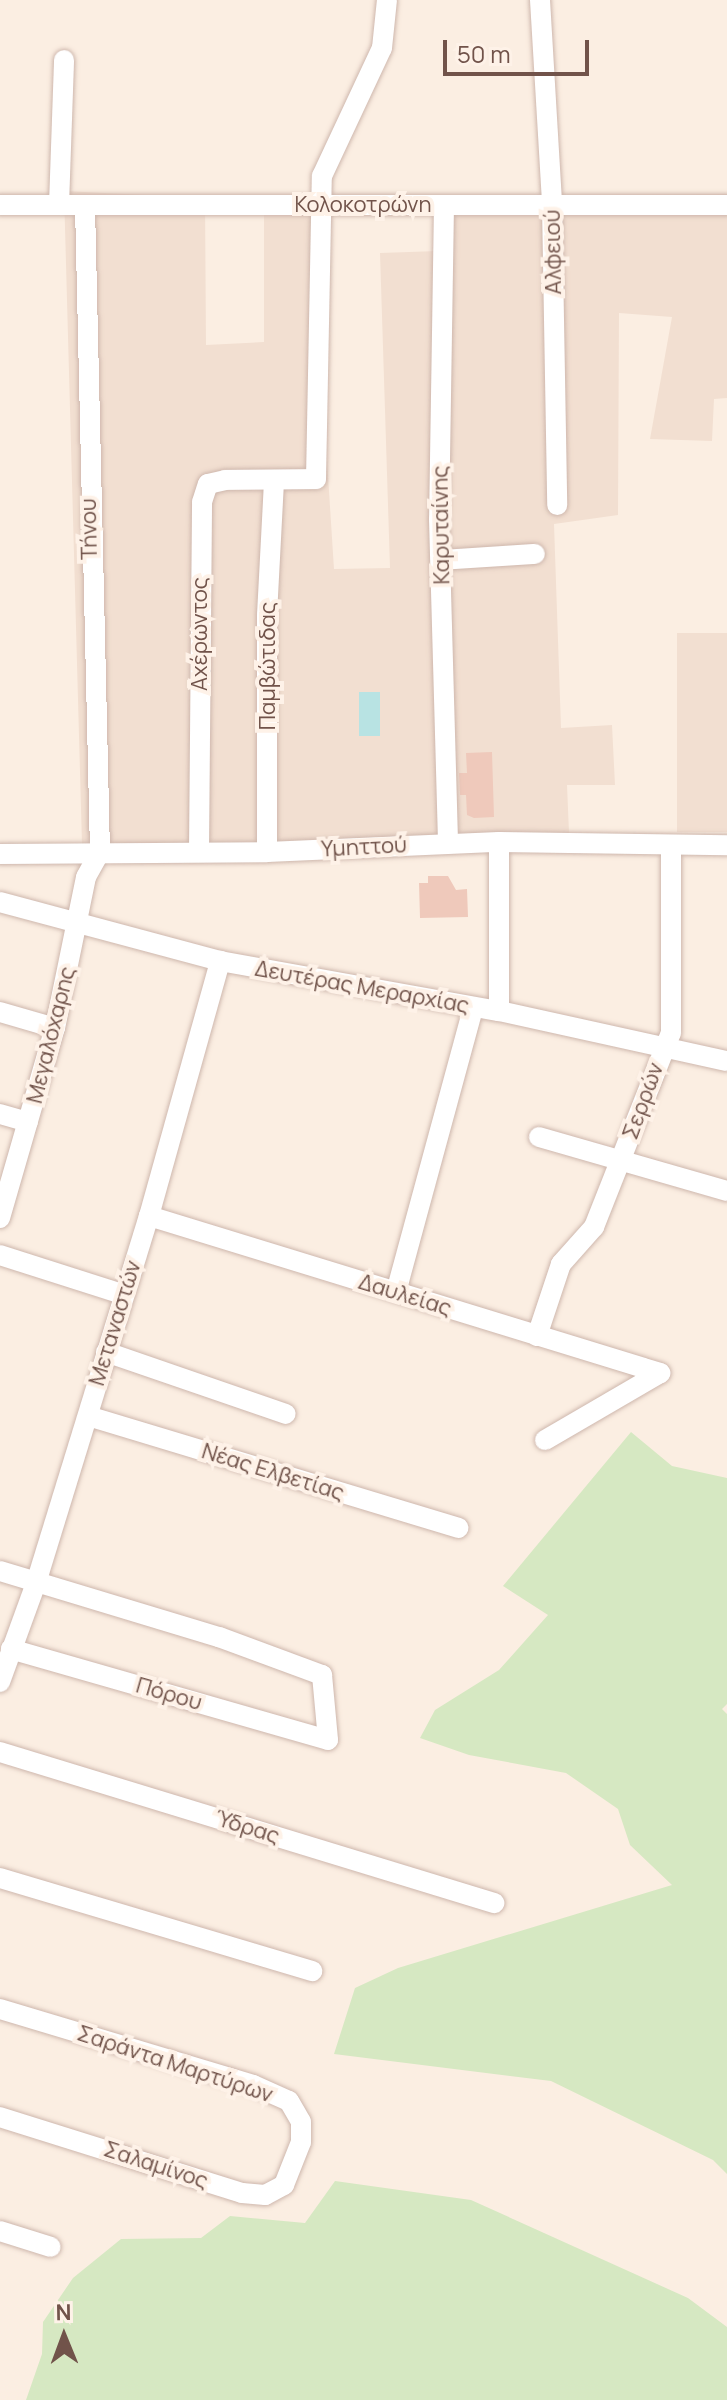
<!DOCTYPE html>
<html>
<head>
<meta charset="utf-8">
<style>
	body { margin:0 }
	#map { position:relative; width:727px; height:2400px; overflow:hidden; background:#fbeee2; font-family:Manrope,sans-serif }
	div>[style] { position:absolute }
	.residential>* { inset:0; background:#f2dfd1; transform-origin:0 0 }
	.green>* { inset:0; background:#d6e8c2 }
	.water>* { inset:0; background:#b8e3e3; transform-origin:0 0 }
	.building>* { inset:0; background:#efc9bb }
	.roads { filter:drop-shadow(0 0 2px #ceb7ad) drop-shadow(0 0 2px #ceb7ad) }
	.minor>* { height:20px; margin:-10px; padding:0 10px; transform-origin:10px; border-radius:10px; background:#fff }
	span { translate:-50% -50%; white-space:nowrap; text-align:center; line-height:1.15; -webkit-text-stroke:8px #fef2e8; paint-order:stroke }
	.street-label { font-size:22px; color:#71534a }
	.north { position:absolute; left:24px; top:2296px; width:80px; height:80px; -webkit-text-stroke:6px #fef2e8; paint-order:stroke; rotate:359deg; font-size:22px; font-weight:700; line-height:32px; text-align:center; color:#71534a }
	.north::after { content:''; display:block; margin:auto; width:28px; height:36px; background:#71534a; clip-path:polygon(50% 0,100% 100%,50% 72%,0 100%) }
	.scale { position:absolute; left:443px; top:40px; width:146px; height:36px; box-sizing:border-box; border:4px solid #71534a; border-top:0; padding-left:10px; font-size:24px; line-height:28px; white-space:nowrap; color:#71534a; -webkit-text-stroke:6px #fef2e8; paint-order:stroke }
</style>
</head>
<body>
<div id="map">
	<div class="residential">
		<i style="clip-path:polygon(64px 191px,205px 198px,206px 345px,264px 342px,264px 197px,326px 197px,327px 460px,334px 569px,390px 568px,380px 253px,438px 251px,437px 196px,727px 194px,727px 398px,714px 399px,712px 441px,650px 439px,672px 317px,619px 313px,618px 515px,554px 524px,561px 728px,612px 725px,615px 785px,567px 785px,569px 833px,259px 846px,82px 845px)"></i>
		<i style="left:727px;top:633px;width:199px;height:50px;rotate:90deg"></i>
	</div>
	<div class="green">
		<i style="clip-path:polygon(631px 1432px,672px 1466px,727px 1478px,727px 1704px,722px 1709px,727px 1714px,727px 2174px,713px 2160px,551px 2081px,334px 2054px,355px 1988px,398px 1968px,672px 1885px,630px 1845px,618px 1809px,566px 1773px,469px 1755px,420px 1738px,435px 1710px,499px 1670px,548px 1615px,503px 1586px)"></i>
		<i style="clip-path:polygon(335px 2181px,471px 2200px,688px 2298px,727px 2327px,727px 2400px,26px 2400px,42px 2354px,43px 2322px,73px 2278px,121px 2239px,201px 2238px,230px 2216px,305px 2223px)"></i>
	</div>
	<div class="water">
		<i style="left:359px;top:692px;width:21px;height:44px"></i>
	</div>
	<div class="building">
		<i style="clip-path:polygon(492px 752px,494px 817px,474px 818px,467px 815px,466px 795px,460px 795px,459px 773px,467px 773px,466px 753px)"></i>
		<i style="clip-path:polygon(428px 876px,448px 876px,456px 890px,467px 889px,468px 917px,420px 918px,419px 883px,428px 883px)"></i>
	</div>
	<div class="roads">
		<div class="minor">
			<i style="left:540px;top:0;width:205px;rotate:86.6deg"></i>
			<i style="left:552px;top:205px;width:300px;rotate:89deg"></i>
			<i style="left:0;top:205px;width:727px"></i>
			<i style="left:59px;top:205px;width:145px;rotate:-88deg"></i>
			<i style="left:444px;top:205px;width:314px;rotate:90.9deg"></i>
			<i style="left:439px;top:519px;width:325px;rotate:88.4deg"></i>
			<i style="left:441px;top:560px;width:94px;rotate:-3.7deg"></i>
			<i style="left:199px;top:852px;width:350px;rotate:-89.5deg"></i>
			<i style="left:202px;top:502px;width:19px;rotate:-72deg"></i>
			<i style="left:208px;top:484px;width:17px;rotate:-13deg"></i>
			<i style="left:225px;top:480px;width:91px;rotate:-0.6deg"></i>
			<i style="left:316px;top:479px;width:303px;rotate:-88.9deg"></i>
			<i style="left:322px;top:176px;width:141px;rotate:-64.9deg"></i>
			<i style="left:382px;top:48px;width:48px;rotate:-84.1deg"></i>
			<i style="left:267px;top:852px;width:237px;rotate:-90deg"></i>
			<i style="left:267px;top:615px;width:134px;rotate:-87deg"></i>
			<i style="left:0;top:854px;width:267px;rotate:-0.4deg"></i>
			<i style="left:267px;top:852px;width:232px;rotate:-2.5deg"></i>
			<i style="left:499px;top:842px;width:228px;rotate:0.8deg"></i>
			<i style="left:0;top:902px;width:228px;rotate:15deg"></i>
			<i style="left:220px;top:961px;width:283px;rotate:10.2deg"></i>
			<i style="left:499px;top:1011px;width:233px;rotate:12.4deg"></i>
			<i style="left:499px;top:1011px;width:169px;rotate:-90deg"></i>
			<i style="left:0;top:1012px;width:57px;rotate:16.2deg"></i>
			<i style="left:0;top:1114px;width:29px;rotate:16deg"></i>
			<i style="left:539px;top:1137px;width:196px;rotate:16deg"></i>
			<i style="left:149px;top:1216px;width:535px;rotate:17.08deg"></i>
			<i style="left:0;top:1218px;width:198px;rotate:-73.9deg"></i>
			<i style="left:55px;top:1028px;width:154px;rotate:-78.4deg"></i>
			<i style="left:86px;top:877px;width:29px;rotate:-61deg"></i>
			<i style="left:100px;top:852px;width:647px;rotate:-91.33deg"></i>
			<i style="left:0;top:1255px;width:128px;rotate:17.7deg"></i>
			<i style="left:396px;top:1292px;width:294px;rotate:-74.8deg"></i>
			<i style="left:537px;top:1336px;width:76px;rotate:-71.6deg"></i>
			<i style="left:561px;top:1264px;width:50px;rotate:-48.3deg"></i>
			<i style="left:594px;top:1227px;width:209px;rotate:-68.4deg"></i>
			<i style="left:671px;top:1033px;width:187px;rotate:-90deg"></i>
			<i style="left:106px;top:1352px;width:190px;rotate:19deg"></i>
			<i style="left:88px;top:1416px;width:387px;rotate:16.8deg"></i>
			<i style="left:545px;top:1440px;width:133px;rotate:-30.2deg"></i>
			<i style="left:0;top:1571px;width:229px;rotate:16.8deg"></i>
			<i style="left:219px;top:1637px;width:110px;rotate:20.3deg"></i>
			<i style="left:322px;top:1675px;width:65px;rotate:84.7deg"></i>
			<i style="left:328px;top:1740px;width:330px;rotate:-164deg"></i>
			<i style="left:0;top:1682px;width:105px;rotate:-70deg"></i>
			<i style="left:36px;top:1583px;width:384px;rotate:-72.9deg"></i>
			<i style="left:149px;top:1216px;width:265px;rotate:-74.4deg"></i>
			<i style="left:0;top:1752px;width:517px;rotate:17deg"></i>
			<i style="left:0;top:1878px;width:326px;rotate:16.6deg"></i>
			<i style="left:0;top:2009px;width:264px;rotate:16.7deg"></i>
			<i style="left:253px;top:2085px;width:39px;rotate:24deg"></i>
			<i style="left:289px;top:2101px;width:24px;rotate:60deg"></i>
			<i style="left:301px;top:2122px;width:20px;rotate:90deg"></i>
			<i style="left:301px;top:2142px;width:46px;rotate:111.6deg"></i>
			<i style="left:284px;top:2185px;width:21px;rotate:152deg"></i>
			<i style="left:265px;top:2195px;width:23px;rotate:-175deg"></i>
			<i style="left:242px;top:2193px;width:254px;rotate:-162.6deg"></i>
			<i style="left:0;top:2231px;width:53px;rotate:17.4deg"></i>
		</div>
	</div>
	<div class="street-label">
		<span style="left:363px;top:205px">Κολοκοτρώνη</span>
		<span style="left:553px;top:252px;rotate:-91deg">Αλφειού</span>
		<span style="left:441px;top:525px;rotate:-91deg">Καρυταίνης</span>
		<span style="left:89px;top:529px;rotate:-91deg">Τήνου</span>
		<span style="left:200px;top:634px;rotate:-90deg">Αχέρωντος</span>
		<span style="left:268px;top:666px;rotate:-90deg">Παμβώτιδας</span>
		<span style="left:364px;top:847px;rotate:-3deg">Υμηττού</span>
		<span style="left:362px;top:987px;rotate:10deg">Δευτέρας Μεραρχίας</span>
		<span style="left:51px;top:1035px;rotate:-76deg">Μεγαλόχαρης</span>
		<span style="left:643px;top:1101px;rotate:-70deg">Σερρών</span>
		<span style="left:405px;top:1295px;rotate:17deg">Δαυλείας</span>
		<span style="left:115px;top:1323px;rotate:-73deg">Μεταναστών</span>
		<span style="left:273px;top:1472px;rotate:17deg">Νέας Ελβετίας</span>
		<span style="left:169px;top:1694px;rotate:16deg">Πόρου</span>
		<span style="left:247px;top:1827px;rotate:17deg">Ύδρας</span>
		<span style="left:175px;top:2064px;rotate:18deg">Σαράντα Μαρτύρων</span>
		<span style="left:156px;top:2165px;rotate:18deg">Σαλαμίνος</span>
	</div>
	<div class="north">N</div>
	<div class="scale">50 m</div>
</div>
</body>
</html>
